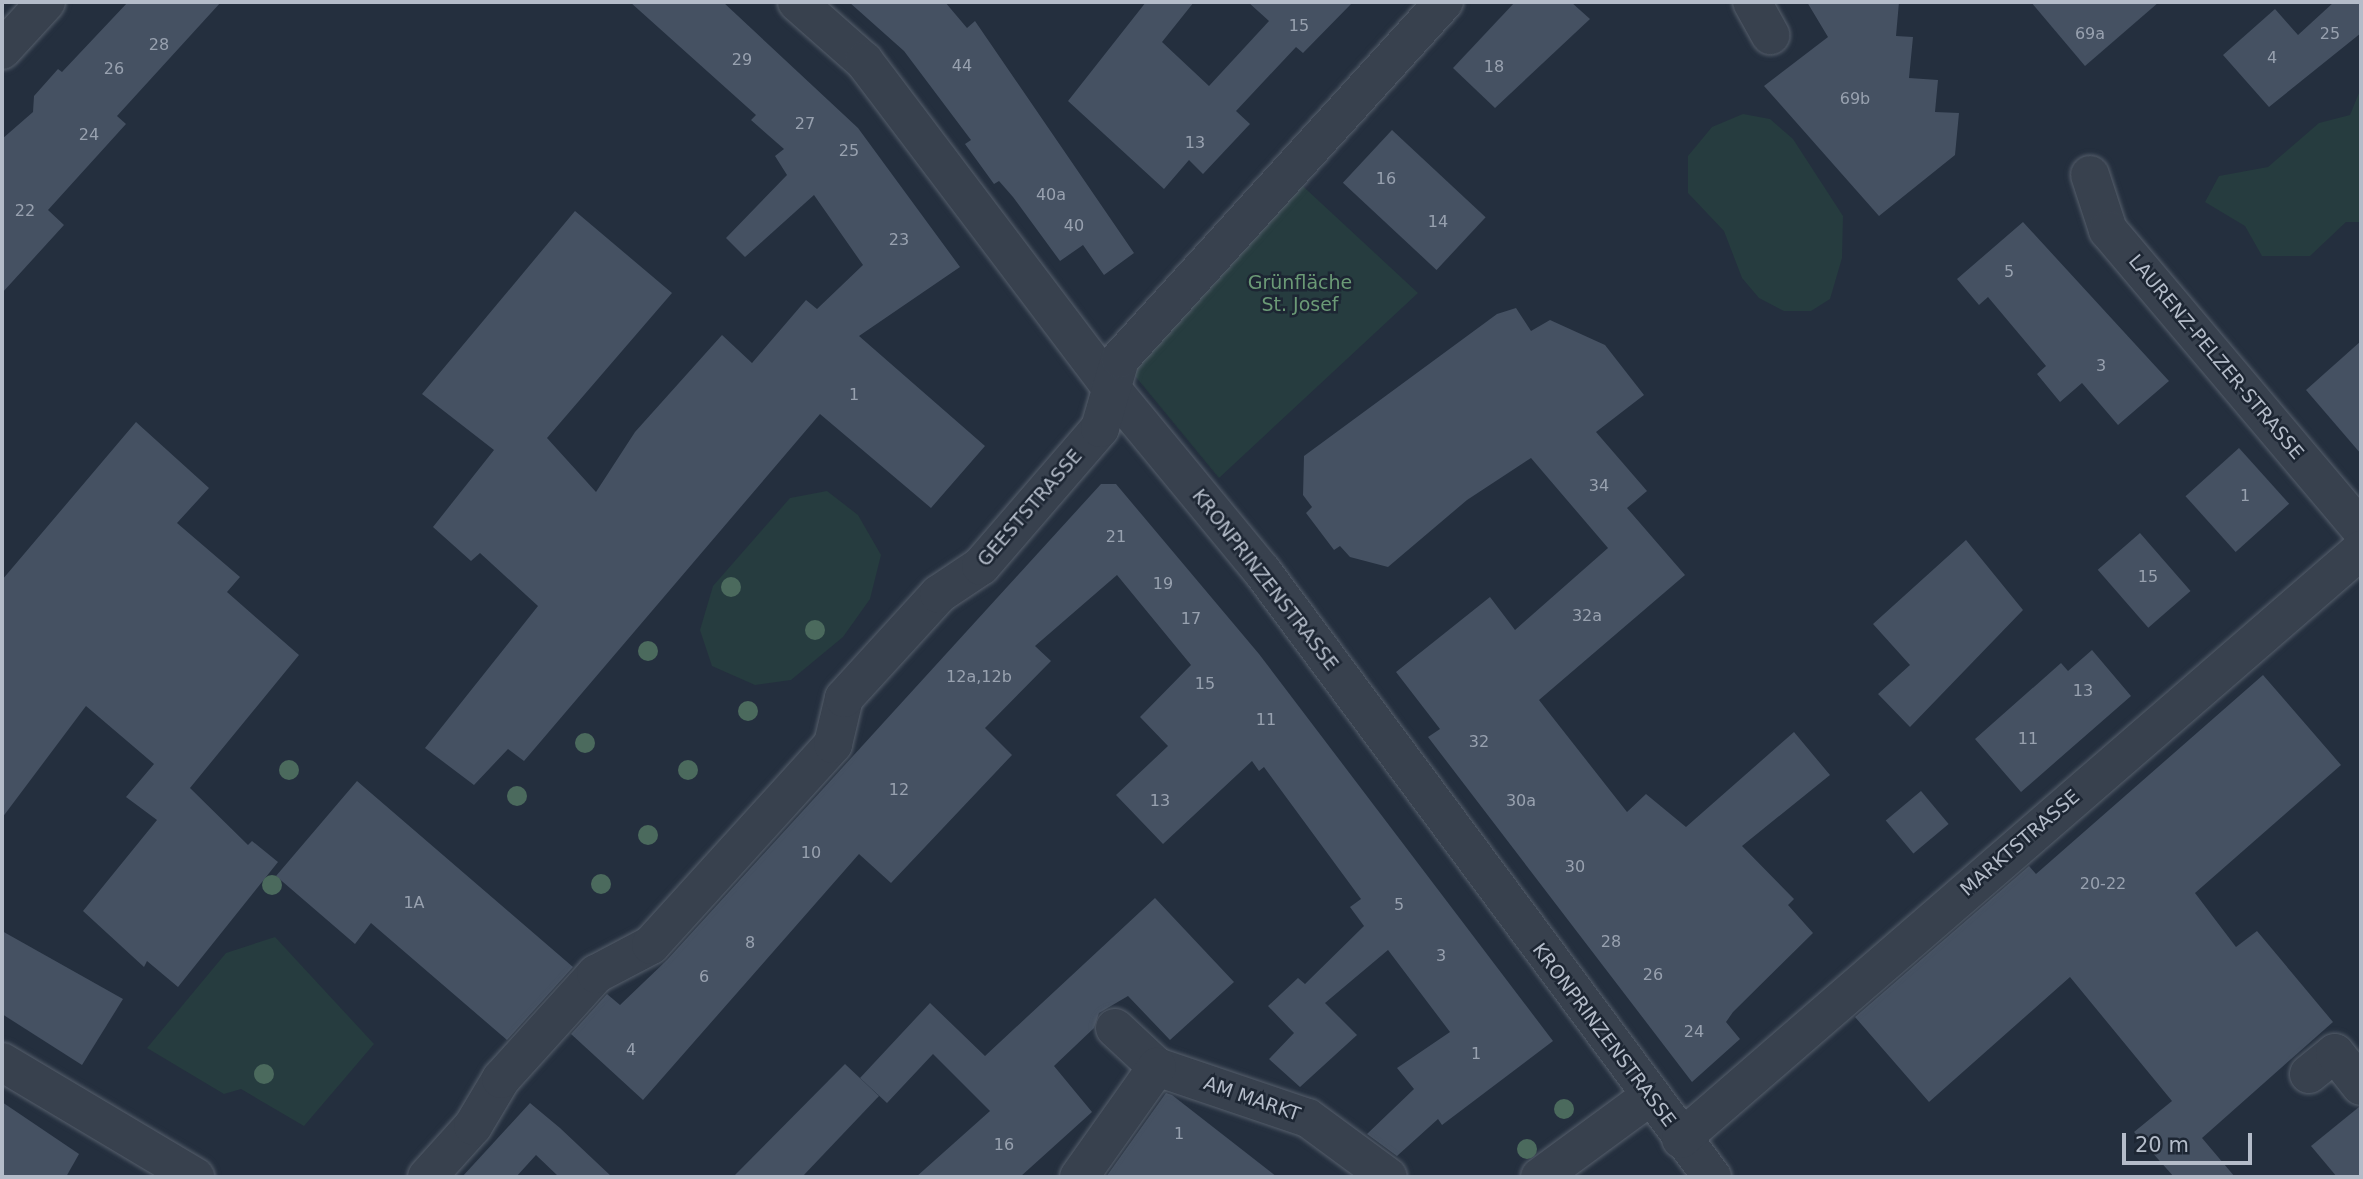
<!DOCTYPE html>
<html>
<head>
<meta charset="utf-8">
<style>
	body { margin:0 }
	#map { position:relative; width:2363px; height:1179px; overflow:hidden; background:#242f3e; font-family:"DejaVu Sans",sans-serif }
	div>[style] { position:absolute }
	.green>* { inset:0; background:#263c3f }
	.building>* { inset:0; background:#455162; transform-origin:0 0 }
	.roads { filter:drop-shadow(0 0 2px #565f6c) drop-shadow(0 0 2px #565f6c) }
	.minor>* { height:38px; margin:-19px; padding:0 19px; transform-origin:19px; border-radius:19px; background:#38414e }
	.trees>* { width:20px; height:20px; margin:-10px; border-radius:50%; background:#4b6a5d }
	span { translate:-50% -50%; white-space:nowrap; text-align:center; line-height:1.15; -webkit-text-stroke:5px #1d2633; paint-order:stroke }
	.number-label { font-size:16px; color:#98a1af }
	.number-label span { -webkit-text-stroke-width:0 }
	.park-label { font-size:19px; color:#6b9a76 }
	.street-label { font-size:19px; color:#b4bcc9 }
	.frame { position:absolute; inset:0; border:4px solid #b4bcc9; pointer-events:none }
	.scale { position:absolute; left:2122px; top:1133px; width:130px; height:32px; box-sizing:border-box; border:4px solid #b4bcc9; border-top:0; padding-left:9px; font-size:21px; line-height:24px; white-space:nowrap; color:#b4bcc9; -webkit-text-stroke:5px #1d2633; paint-order:stroke }
</style>
</head>
<body>
<div id="map">
	<div class="green">
		<i style="clip-path:polygon(2361px 88px,2361px 222px,2346px 222px,2310px 256px,2262px 256px,2245px 226px,2205px 202px,2219px 176px,2268px 167px,2319px 123px,2350px 115px)"></i>
		<i style="clip-path:polygon(1743px 114px,1770px 119px,1793px 139px,1843px 216px,1842px 258px,1830px 299px,1811px 311px,1784px 311px,1759px 298px,1742px 278px,1724px 231px,1688px 193px,1688px 156px,1712px 127px)"></i>
		<i style="clip-path:polygon(1293px 177px,1418px 293px,1219px 478px,1131px 371px)"></i>
		<i style="clip-path:polygon(827px 491px,858px 515px,881px 555px,870px 599px,843px 637px,791px 680px,755px 685px,712px 666px,700px 630px,713px 586px,790px 498px)"></i>
		<i style="clip-path:polygon(275px 937px,374px 1044px,304px 1126px,241px 1089px,224px 1094px,147px 1048px,226px 953px)"></i>
	</div>
	<div class="building">
		<i style="clip-path:polygon(128px 2px,221px 2px,117px 116px,126px 124px,48px 210px,64px 225px,2px 293px,2px 139px,33px 112px,34px 96px,58px 69px,62px 72px)"></i>
		<i style="clip-path:polygon(630px 2px,723px 2px,858px 128px,960px 267px,859px 336px,985px 446px,931px 508px,820px 414px,524px 761px,508px 749px,474px 785px,425px 748px,538px 606px,480px 553px,471px 561px,433px 527px,494px 450px,422px 394px,575px 211px,672px 293px,547px 438px,596px 492px,635px 432px,722px 335px,752px 363px,806px 300px,817px 309px,863px 265px,814px 195px,745px 257px,726px 238px,787px 175px,775px 156px,784px 149px,751px 120px,756px 115px)"></i>
		<i style="clip-path:polygon(849px 2px,945px 2px,967px 28px,975px 21px,1134px 253px,1104px 275px,1083px 245px,1060px 261px,1013px 197px,999px 181px,994px 184px,965px 144px,971px 140px,904px 51px)"></i>
		<i style="clip-path:polygon(1146px 2px,1194px 2px,1162px 42px,1209px 86px,1269px 21px,1248px 2px,1353px 2px,1303px 53px,1296px 47px,1236px 111px,1250px 124px,1203px 174px,1189px 160px,1164px 189px,1068px 101px)"></i>
		<i style="clip-path:polygon(1515px 2px,1571px 2px,1590px 19px,1495px 108px,1453px 68px)"></i>
		<i style="clip-path:polygon(1807px 2px,1899px 2px,1896px 36px,1913px 37px,1909px 78px,1938px 80px,1935px 112px,1959px 113px,1955px 155px,1879px 216px,1764px 86px,1828px 37px)"></i>
		<i style="clip-path:polygon(2031px 2px,2159px 2px,2085px 66px)"></i>
		<i style="clip-path:polygon(2334px 2px,2361px 2px,2361px 33px,2269px 107px,2223px 55px,2275px 9px,2298px 35px)"></i>
		<i style="left:1392px;top:130px;width:128px;height:72px;rotate:43deg"></i>
		<i style="clip-path:polygon(2023px 222px,2169px 381px,2118px 425px,2082px 383px,2060px 402px,2037px 374px,2046px 366px,1988px 297px,1979px 305px,1957px 279px)"></i>
		<i style="clip-path:polygon(1516px 308px,1531px 331px,1550px 320px,1605px 345px,1644px 395px,1596px 432px,1647px 491px,1627px 508px,1685px 575px,1539px 700px,1627px 812px,1646px 794px,1686px 827px,1794px 732px,1830px 775px,1742px 846px,1794px 899px,1788px 905px,1813px 933px,1733px 1012px,1726px 1022px,1740px 1039px,1692px 1082px,1428px 737px,1440px 729px,1396px 672px,1490px 597px,1515px 630px,1608px 548px,1531px 458px,1467px 500px,1388px 567px,1350px 557px,1340px 546px,1334px 550px,1306px 513px,1312px 507px,1303px 495px,1304px 456px,1497px 314px)"></i>
		<i style="clip-path:polygon(2361px 341px,2361px 454px,2306px 390px)"></i>
		<i style="clip-path:polygon(136px 422px,209px 488px,177px 523px,240px 577px,227px 592px,299px 655px,190px 788px,248px 845px,252px 841px,278px 862px,178px 987px,147px 961px,144px 967px,83px 911px,157px 820px,126px 797px,154px 764px,86px 706px,2px 818px,2px 580px)"></i>
		<i style="left:2239px;top:448px;width:75px;height:72px;rotate:48deg"></i>
		<i style="clip-path:polygon(1101px 484px,1116px 484px,1259px 654px,1553px 1041px,1442px 1125px,1438px 1119px,1397px 1156px,1367px 1134px,1414px 1089px,1397px 1068px,1450px 1032px,1388px 950px,1325px 1003px,1357px 1035px,1300px 1087px,1269px 1059px,1294px 1033px,1268px 1006px,1298px 978px,1305px 984px,1364px 926px,1350px 907px,1361px 899px,1264px 767px,1259px 771px,1252px 761px,1163px 844px,1116px 795px,1168px 746px,1140px 717px,1191px 665px,1117px 575px,1035px 646px,1051px 661px,985px 728px,1012px 755px,891px 883px,859px 854px,643px 1100px,571px 1034px,607px 994px,620px 1005px,667px 960px)"></i>
		<i style="left:2140px;top:533px;width:77px;height:56px;rotate:49deg"></i>
		<i style="clip-path:polygon(1966px 540px,2023px 610px,1910px 727px,1878px 694px,1910px 665px,1873px 624px)"></i>
		<i style="clip-path:polygon(2092px 650px,2131px 696px,2021px 792px,1975px 739px,2061px 663px,2068px 671px)"></i>
		<i style="clip-path:polygon(2263px 675px,2341px 765px,2195px 893px,2236px 947px,2257px 931px,2333px 1022px,2202px 1138px,2235px 1177px,2174px 1177px,2134px 1132px,2172px 1101px,2070px 977px,1929px 1102px,1855px 1017px,2029px 866px,2036px 874px)"></i>
		<i style="clip-path:polygon(357px 781px,573px 967px,507px 1040px,371px 923px,355px 944px,276px 876px)"></i>
		<i style="left:1921px;top:791px;width:43px;height:46px;rotate:50deg"></i>
		<i style="clip-path:polygon(1155px 898px,1234px 982px,1170px 1040px,1128px 996px,1099px 1013px,1094px 1028px,1054px 1066px,1092px 1112px,1020px 1177px,916px 1177px,990px 1111px,933px 1054px,887px 1103px,860px 1078px,930px 1003px,985px 1056px)"></i>
		<i style="clip-path:polygon(2px 931px,123px 999px,82px 1065px,2px 1014px)"></i>
		<i style="clip-path:polygon(845px 1064px,879px 1096px,802px 1177px,733px 1177px)"></i>
		<i style="clip-path:polygon(1166px 1093px,1172px 1095px,1277px 1177px,1106px 1177px)"></i>
		<i style="clip-path:polygon(2px 1102px,79px 1154px,66px 1177px,2px 1177px)"></i>
		<i style="clip-path:polygon(530px 1103px,560px 1128px,612px 1177px,559px 1177px,536px 1155px,516px 1177px,462px 1177px)"></i>
		<i style="clip-path:polygon(2359px 1107px,2361px 1177px,2337px 1177px,2311px 1146px)"></i>
	</div>
	<div class="roads">
		<div class="minor">
			<i style="left:797px;top:2px;width:89px;rotate:41.4deg"></i>
			<i style="left:864px;top:61px;width:410px;rotate:52.9deg"></i>
			<i style="left:1111px;top:388px;width:237px;rotate:50.5deg"></i>
			<i style="left:1262px;top:571px;width:755px;rotate:53.4deg"></i>
			<i style="left:1752px;top:2px;width:38px;rotate:61deg"></i>
			<i style="left:2px;top:50px;width:65px;rotate:-47.5deg"></i>
			<i style="left:2090px;top:175px;width:58px;rotate:71.9deg"></i>
			<i style="left:2108px;top:230px;width:392px;rotate:49.8deg"></i>
			<i style="left:1115px;top:1028px;width:57px;rotate:42.9deg"></i>
			<i style="left:1157px;top:1067px;width:159px;rotate:18.7deg"></i>
			<i style="left:1308px;top:1118px;width:99px;rotate:36.4deg"></i>
			<i style="left:2px;top:1062px;width:225px;rotate:30.8deg"></i>
			<i style="left:2309px;top:1074px;width:33px;rotate:-39deg"></i>
			<i style="left:2335px;top:1053px;width:42px;rotate:51.8deg"></i>
			<i style="left:1681px;top:1139px;width:900px;rotate:-40.9deg"></i>
			<i style="left:427px;top:1177px;width:69px;rotate:-48deg"></i>
			<i style="left:473px;top:1126px;width:55px;rotate:-59.2deg"></i>
			<i style="left:501px;top:1079px;width:142px;rotate:-47.9deg"></i>
			<i style="left:596px;top:974px;width:62px;rotate:-27.8deg"></i>
			<i style="left:651px;top:945px;width:271px;rotate:-47.8deg"></i>
			<i style="left:833px;top:744px;width:47px;rotate:-76.6deg"></i>
			<i style="left:844px;top:698px;width:141px;rotate:-47.6deg"></i>
			<i style="left:939px;top:594px;width:50px;rotate:-33.7deg"></i>
			<i style="left:981px;top:566px;width:182px;rotate:-49.2deg"></i>
			<i style="left:1100px;top:428px;width:72px;rotate:-73.8deg"></i>
			<i style="left:1120px;top:359px;width:482px;rotate:-47.8deg"></i>
			<i style="left:1079px;top:1177px;width:135px;rotate:-54.7deg"></i>
			<i style="left:1540px;top:1177px;width:135px;rotate:-36.3deg"></i>
		</div>
	</div>
	<div class="trees">
		<i style="left:731px;top:587px"></i>
		<i style="left:815px;top:630px"></i>
		<i style="left:648px;top:651px"></i>
		<i style="left:748px;top:711px"></i>
		<i style="left:585px;top:743px"></i>
		<i style="left:289px;top:770px"></i>
		<i style="left:688px;top:770px"></i>
		<i style="left:517px;top:796px"></i>
		<i style="left:648px;top:835px"></i>
		<i style="left:601px;top:884px"></i>
		<i style="left:272px;top:885px"></i>
		<i style="left:264px;top:1074px"></i>
		<i style="left:1564px;top:1109px"></i>
		<i style="left:1527px;top:1149px"></i>
	</div>
	<div class="number-label">
		<span style="left:1299px;top:26px">15</span>
		<span style="left:2090px;top:34px">69a</span>
		<span style="left:2330px;top:34px">25</span>
		<span style="left:159px;top:45px">28</span>
		<span style="left:2272px;top:58px">4</span>
		<span style="left:742px;top:60px">29</span>
		<span style="left:962px;top:66px">44</span>
		<span style="left:1494px;top:67px">18</span>
		<span style="left:114px;top:69px">26</span>
		<span style="left:1855px;top:99px">69b</span>
		<span style="left:805px;top:124px">27</span>
		<span style="left:89px;top:135px">24</span>
		<span style="left:1195px;top:143px">13</span>
		<span style="left:849px;top:151px">25</span>
		<span style="left:1386px;top:179px">16</span>
		<span style="left:1051px;top:195px">40a</span>
		<span style="left:25px;top:211px">22</span>
		<span style="left:1438px;top:222px">14</span>
		<span style="left:1074px;top:226px">40</span>
		<span style="left:899px;top:240px">23</span>
		<span style="left:2009px;top:272px">5</span>
		<span style="left:2101px;top:366px">3</span>
		<span style="left:854px;top:395px">1</span>
		<span style="left:1599px;top:486px">34</span>
		<span style="left:2245px;top:496px">1</span>
		<span style="left:1116px;top:537px">21</span>
		<span style="left:2148px;top:577px">15</span>
		<span style="left:1163px;top:584px">19</span>
		<span style="left:1587px;top:616px">32a</span>
		<span style="left:1191px;top:619px">17</span>
		<span style="left:979px;top:677px">12a,12b</span>
		<span style="left:1205px;top:684px">15</span>
		<span style="left:2083px;top:691px">13</span>
		<span style="left:1266px;top:720px">11</span>
		<span style="left:2028px;top:739px">11</span>
		<span style="left:1479px;top:742px">32</span>
		<span style="left:899px;top:790px">12</span>
		<span style="left:1160px;top:801px">13</span>
		<span style="left:1521px;top:801px">30a</span>
		<span style="left:811px;top:853px">10</span>
		<span style="left:1575px;top:867px">30</span>
		<span style="left:2103px;top:884px">20-22</span>
		<span style="left:414px;top:903px">1A</span>
		<span style="left:1399px;top:905px">5</span>
		<span style="left:1611px;top:942px">28</span>
		<span style="left:750px;top:943px">8</span>
		<span style="left:1441px;top:956px">3</span>
		<span style="left:1653px;top:975px">26</span>
		<span style="left:704px;top:977px">6</span>
		<span style="left:1694px;top:1032px">24</span>
		<span style="left:631px;top:1050px">4</span>
		<span style="left:1476px;top:1054px">1</span>
		<span style="left:1179px;top:1134px">1</span>
		<span style="left:1004px;top:1145px">16</span>
	</div>
	<div class="park-label">
		<span style="left:1300px;top:294px">Grünfläche<br>St. Josef</span>
	</div>
	<div class="street-label">
		<span style="left:2216px;top:357px;rotate:50deg">LAURENZ-PELZER-STRASSE</span>
		<span style="left:1030px;top:508px;rotate:-49deg">GEESTSTRASSE</span>
		<span style="left:1265px;top:580px;rotate:52deg">KRONPRINZENSTRASSE</span>
		<span style="left:2020px;top:843px;rotate:-41deg">MARKTSTRASSE</span>
		<span style="left:1604px;top:1035px;rotate:53deg">KRONPRINZENSTRASSE</span>
		<span style="left:1252px;top:1099px;rotate:19deg">AM MARKT</span>
	</div>
	<div class="frame"></div>
	<div class="scale">20 m</div>
</div>
</body>
</html>
